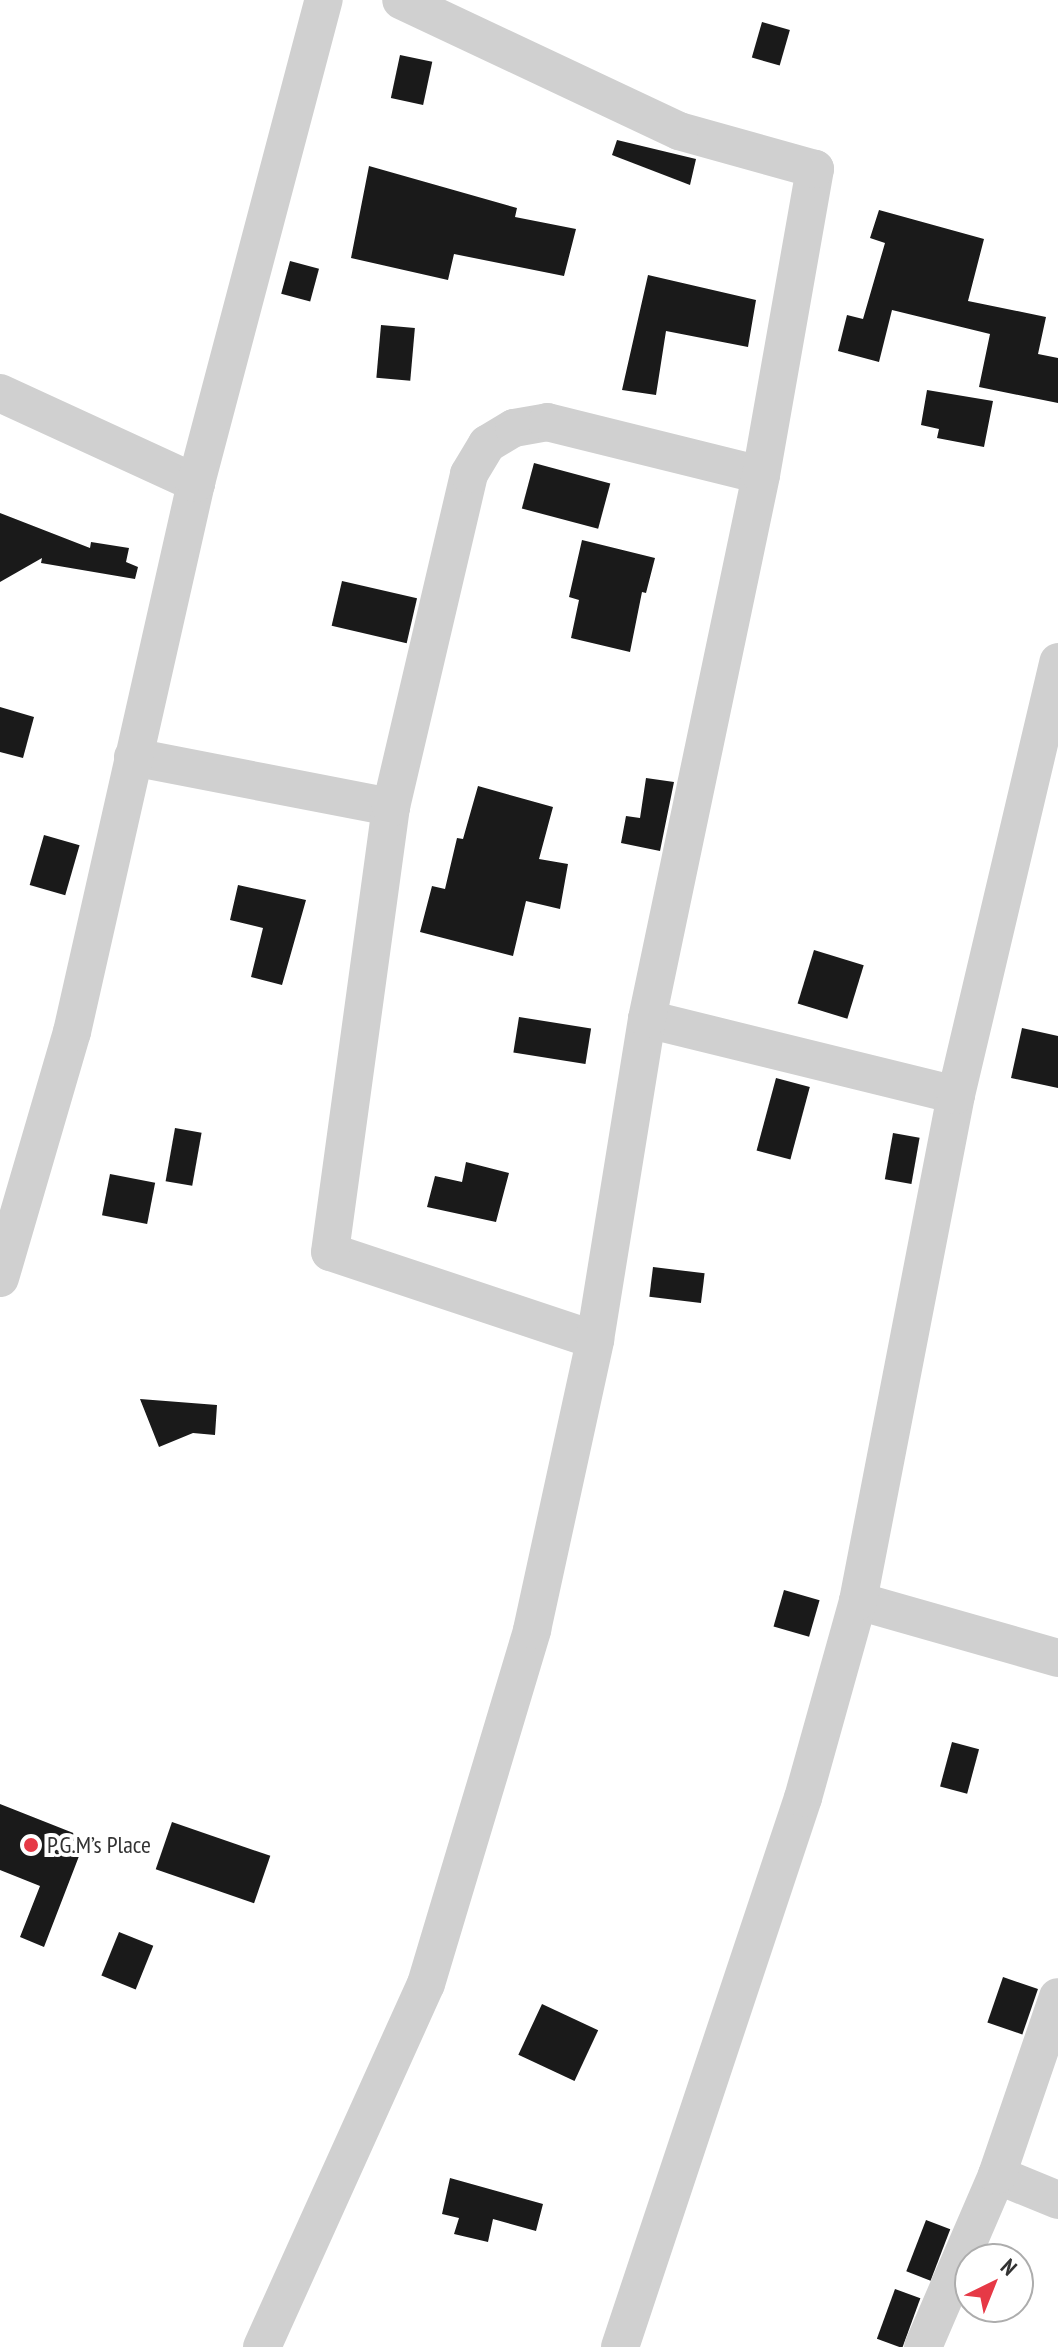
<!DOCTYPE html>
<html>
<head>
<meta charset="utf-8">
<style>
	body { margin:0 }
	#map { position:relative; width:1058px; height:2347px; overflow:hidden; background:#fff; font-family:"PT Sans Narrow",sans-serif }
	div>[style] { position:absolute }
	.building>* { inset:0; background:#1a1a1a; transform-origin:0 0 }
	.minor>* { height:38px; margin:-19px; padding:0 19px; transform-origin:19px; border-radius:19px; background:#d0d0d0 }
	.dots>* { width:22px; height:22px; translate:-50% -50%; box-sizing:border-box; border:4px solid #fff; border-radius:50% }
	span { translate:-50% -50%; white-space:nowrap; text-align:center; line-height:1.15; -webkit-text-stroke:8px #fff; paint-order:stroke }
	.poi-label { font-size:24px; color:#333 }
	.left { translate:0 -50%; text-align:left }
	.north { position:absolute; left:954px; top:2243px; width:80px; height:80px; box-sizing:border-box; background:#fff; border:2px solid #adadad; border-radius:50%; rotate:43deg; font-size:22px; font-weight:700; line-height:32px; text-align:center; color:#333 }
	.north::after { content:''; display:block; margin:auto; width:28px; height:36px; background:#e63946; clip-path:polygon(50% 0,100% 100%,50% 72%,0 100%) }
</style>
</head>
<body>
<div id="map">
	<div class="building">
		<i style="left:762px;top:22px;width:29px;height:37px;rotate:16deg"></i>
		<i style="left:400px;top:55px;width:33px;height:44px;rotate:12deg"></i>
		<i style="clip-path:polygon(617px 140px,696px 159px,690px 185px,612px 155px)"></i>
		<i style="clip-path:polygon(369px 166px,517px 208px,515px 217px,576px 229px,564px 276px,454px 254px,448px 280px,351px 258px)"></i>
		<i style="clip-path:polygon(879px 210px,984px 239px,968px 301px,1046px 317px,1038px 354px,1058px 358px,1058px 403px,979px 387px,990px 334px,892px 310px,879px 362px,838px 351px,847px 315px,863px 319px,885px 243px,870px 238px)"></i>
		<i style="left:290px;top:261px;width:30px;height:34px;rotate:15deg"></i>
		<i style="clip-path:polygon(648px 275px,756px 300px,748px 347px,666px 331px,656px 395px,622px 390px)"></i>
		<i style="left:381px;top:325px;width:34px;height:53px;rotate:5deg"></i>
		<i style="clip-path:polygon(927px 390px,993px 401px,984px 447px,937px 438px,939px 429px,921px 425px)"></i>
		<i style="left:534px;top:463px;width:79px;height:47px;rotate:15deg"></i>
		<i style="clip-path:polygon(0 513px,90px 548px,91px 542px,129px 548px,126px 562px,138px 567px,135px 579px,41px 563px,42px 558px,0 582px)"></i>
		<i style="clip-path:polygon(582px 540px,655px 558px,646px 593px,642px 592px,630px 652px,571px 638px,579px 600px,569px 597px)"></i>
		<i style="left:342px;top:581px;width:77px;height:46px;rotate:13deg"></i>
		<i style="clip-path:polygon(0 707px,34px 717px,23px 758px,0 752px)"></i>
		<i style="clip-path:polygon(646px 778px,674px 782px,660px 851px,621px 843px,626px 816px,640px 818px)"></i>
		<i style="clip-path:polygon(478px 786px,553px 807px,539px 859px,568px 864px,560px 909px,526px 901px,513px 956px,420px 932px,432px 886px,445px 889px,457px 838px,463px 839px)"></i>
		<i style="left:44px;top:835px;width:37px;height:52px;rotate:16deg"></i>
		<i style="clip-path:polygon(238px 885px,306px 900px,282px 985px,251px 977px,263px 928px,230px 920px)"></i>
		<i style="left:814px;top:950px;width:52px;height:56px;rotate:17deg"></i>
		<i style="left:519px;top:1017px;width:73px;height:36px;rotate:9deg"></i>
		<i style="clip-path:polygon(1022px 1028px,1058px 1036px,1058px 1088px,1011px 1078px)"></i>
		<i style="left:776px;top:1078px;width:35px;height:75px;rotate:15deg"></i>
		<i style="left:175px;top:1128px;width:27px;height:54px;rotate:10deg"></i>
		<i style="left:893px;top:1133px;width:27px;height:47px;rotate:10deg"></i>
		<i style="clip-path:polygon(466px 1162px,509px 1173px,496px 1222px,427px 1207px,435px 1176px,462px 1182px)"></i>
		<i style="left:110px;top:1174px;width:46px;height:42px;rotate:11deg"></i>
		<i style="left:653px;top:1267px;width:52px;height:30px;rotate:7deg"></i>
		<i style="clip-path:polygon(140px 1399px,217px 1405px,215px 1435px,193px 1433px,159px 1447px)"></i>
		<i style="left:784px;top:1590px;width:37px;height:38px;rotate:16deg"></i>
		<i style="left:952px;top:1742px;width:28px;height:46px;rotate:15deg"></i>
		<i style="clip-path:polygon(0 1804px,86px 1838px,44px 1947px,20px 1937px,40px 1886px,0 1870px)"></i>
		<i style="left:172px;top:1822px;width:104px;height:50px;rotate:19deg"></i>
		<i style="left:119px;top:1932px;width:37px;height:47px;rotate:22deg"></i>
		<i style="left:1003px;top:1977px;width:37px;height:48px;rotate:19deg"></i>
		<i style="left:542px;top:2004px;width:62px;height:56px;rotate:25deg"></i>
		<i style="clip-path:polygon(450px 2178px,543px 2204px,536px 2231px,493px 2219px,488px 2242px,454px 2234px,459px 2218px,442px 2214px)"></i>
		<i style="left:926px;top:2220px;width:26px;height:55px;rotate:21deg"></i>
		<i style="left:895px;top:2289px;width:27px;height:53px;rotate:20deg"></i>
	</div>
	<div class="minor">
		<i style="left:0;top:393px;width:216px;rotate:24.7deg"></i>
		<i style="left:133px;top:757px;width:263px;rotate:11deg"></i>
		<i style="left:647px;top:1019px;width:318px;rotate:13.8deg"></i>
		<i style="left:0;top:1278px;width:256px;rotate:-73.7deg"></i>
		<i style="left:72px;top:1032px;width:563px;rotate:-77.27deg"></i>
		<i style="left:196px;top:483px;width:500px;rotate:-75.2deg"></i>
		<i style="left:595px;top:1340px;width:279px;rotate:-161.6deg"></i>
		<i style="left:330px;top:1252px;width:449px;rotate:-82.2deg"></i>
		<i style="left:391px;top:807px;width:342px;rotate:-76.8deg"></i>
		<i style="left:469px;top:474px;width:35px;rotate:-59deg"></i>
		<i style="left:487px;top:444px;width:31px;rotate:-31deg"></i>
		<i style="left:514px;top:428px;width:34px;rotate:-10deg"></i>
		<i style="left:547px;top:422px;width:220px;rotate:13.9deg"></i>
		<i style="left:858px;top:1601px;width:208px;rotate:15.9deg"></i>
		<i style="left:997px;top:2175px;width:66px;rotate:22.3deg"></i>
		<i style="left:262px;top:2347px;width:398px;rotate:-65.7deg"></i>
		<i style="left:426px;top:1984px;width:370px;rotate:-73.3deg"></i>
		<i style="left:532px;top:1630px;width:297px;rotate:-77.7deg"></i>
		<i style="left:595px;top:1340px;width:325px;rotate:-80.8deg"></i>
		<i style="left:647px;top:1019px;width:556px;rotate:-78.16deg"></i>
		<i style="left:761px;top:475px;width:311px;rotate:-80deg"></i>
		<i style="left:815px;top:169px;width:141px;rotate:-164.4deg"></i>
		<i style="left:679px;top:131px;width:307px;rotate:-154.8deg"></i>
		<i style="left:620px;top:2347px;width:579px;rotate:-71.57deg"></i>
		<i style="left:803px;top:1798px;width:205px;rotate:-74.4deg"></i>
		<i style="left:858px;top:1601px;width:515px;rotate:-79.04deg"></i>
		<i style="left:956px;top:1095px;width:445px;rotate:-76.7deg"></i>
		<i style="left:923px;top:2347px;width:187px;rotate:-66.7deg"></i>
		<i style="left:997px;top:2175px;width:188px;rotate:-71.1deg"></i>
	</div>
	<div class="dots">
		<i style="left:31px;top:1845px;background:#e63946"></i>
	</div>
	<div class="poi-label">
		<span class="left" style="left:47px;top:1845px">P.G.M’s Place</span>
	</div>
	<div class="north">N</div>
</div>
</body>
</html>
